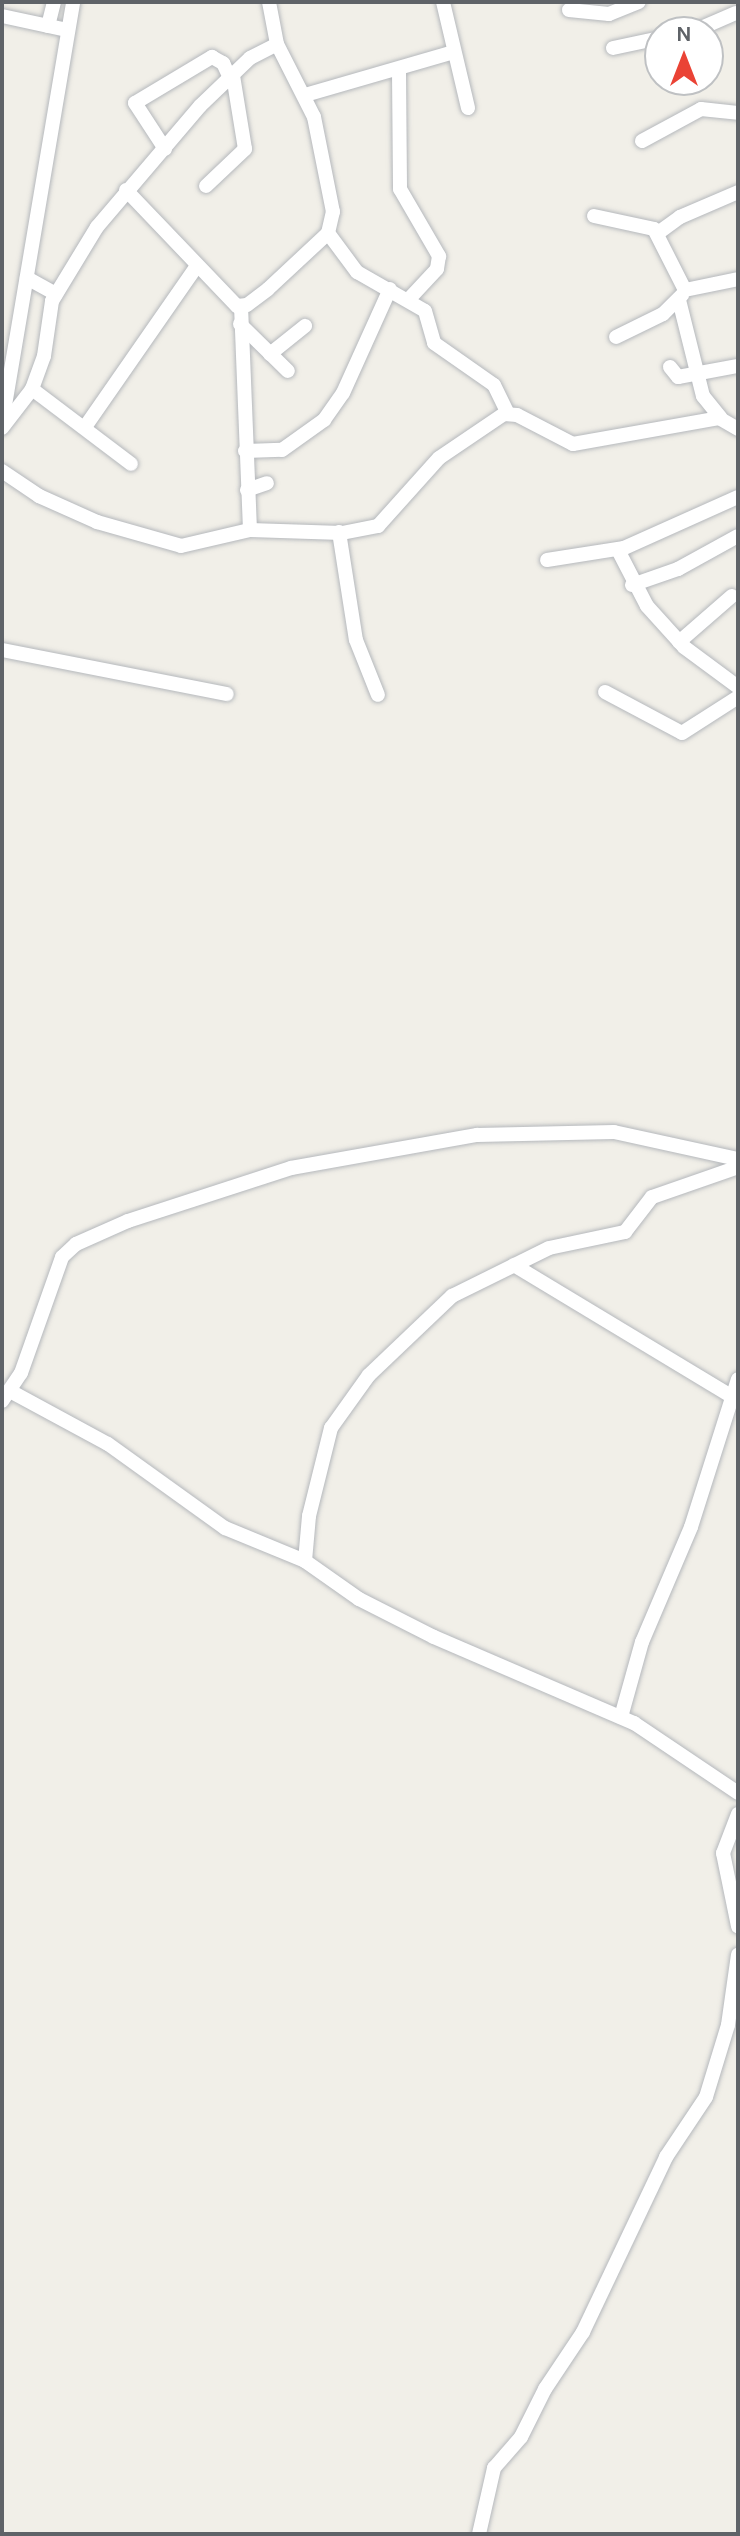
<!DOCTYPE html>
<html>
<head>
<meta charset="utf-8">
<style>
	body { margin:0 }
	#map { position:relative; width:740px; height:2536px; overflow:hidden; background:#f1efe8; font-family:Karla,sans-serif }
	div>[style] { position:absolute }
	.roads { filter:drop-shadow(0 0 2px #b5b8bc) drop-shadow(0 0 2px #b5b8bc) }
	.minor>* { height:14px; margin:-7px; padding:0 7px; transform-origin:7px; border-radius:7px; background:#fff }
	span { translate:-50% -50%; white-space:nowrap; text-align:center; line-height:1.15; -webkit-text-stroke:7px #fff; paint-order:stroke }
	.frame { position:absolute; inset:0; border:4px solid #5f6368; pointer-events:none }
	.north { position:absolute; left:644px; top:16px; width:80px; height:80px; box-sizing:border-box; background:#fff; border:2px solid #bfc1c3; border-radius:50%; rotate:0deg; font-size:22px; font-weight:700; line-height:32px; text-align:center; color:#5f6368 }
	.north::after { content:''; display:block; margin:auto; width:28px; height:36px; background:#ea4335; clip-path:polygon(50% 0,100% 100%,50% 72%,0 100%) }
</style>
</head>
<body>
<div id="map">
	<div class="roads">
		<div class="minor">
			<i style="left:443px;top:2px;width:109px;rotate:76.7deg"></i>
			<i style="left:569px;top:10px;width:40px;rotate:5.7deg"></i>
			<i style="left:609px;top:14px;width:32px;rotate:-22deg"></i>
			<i style="left:2px;top:16px;width:66px;rotate:12.2deg"></i>
			<i style="left:48px;top:26px;width:25px;rotate:-76deg"></i>
			<i style="left:692px;top:32px;width:48px;rotate:-23.4deg"></i>
			<i style="left:613px;top:48px;width:48px;rotate:-12deg"></i>
			<i style="left:399px;top:72px;width:117px;rotate:89.5deg"></i>
			<i style="left:400px;top:189px;width:78px;rotate:59.8deg"></i>
			<i style="left:439px;top:256px;width:13px;rotate:99deg"></i>
			<i style="left:437px;top:269px;width:41px;rotate:133deg"></i>
			<i style="left:305px;top:95px;width:155px;rotate:-16.1deg"></i>
			<i style="left:642px;top:141px;width:67px;rotate:-28.5deg"></i>
			<i style="left:701px;top:109px;width:37px;rotate:6deg"></i>
			<i style="left:165px;top:149px;width:55px;rotate:-123.1deg"></i>
			<i style="left:135px;top:103px;width:90px;rotate:-30.9deg"></i>
			<i style="left:212px;top:57px;width:13px;rotate:29deg"></i>
			<i style="left:223px;top:63px;width:17px;rotate:65deg"></i>
			<i style="left:206px;top:186px;width:54px;rotate:-43.5deg"></i>
			<i style="left:245px;top:149px;width:74px;rotate:-99.3deg"></i>
			<i style="left:126px;top:190px;width:161px;rotate:46.3deg"></i>
			<i style="left:237px;top:306px;width:10px;rotate:-6deg"></i>
			<i style="left:247px;top:305px;width:26px;rotate:-37deg"></i>
			<i style="left:268px;top:289px;width:82px;rotate:-43deg"></i>
			<i style="left:328px;top:233px;width:22px;rotate:-77deg"></i>
			<i style="left:333px;top:212px;width:97px;rotate:-101.3deg"></i>
			<i style="left:314px;top:117px;width:82px;rotate:-116.9deg"></i>
			<i style="left:277px;top:44px;width:43px;rotate:-100.8deg"></i>
			<i style="left:594px;top:216px;width:61px;rotate:12.2deg"></i>
			<i style="left:654px;top:229px;width:68px;rotate:63.1deg"></i>
			<i style="left:685px;top:290px;width:54px;rotate:-11.7deg"></i>
			<i style="left:328px;top:233px;width:49px;rotate:53.4deg"></i>
			<i style="left:357px;top:272px;width:78px;rotate:29.8deg"></i>
			<i style="left:425px;top:311px;width:33px;rotate:74deg"></i>
			<i style="left:434px;top:343px;width:73px;rotate:35deg"></i>
			<i style="left:494px;top:385px;width:32px;rotate:64deg"></i>
			<i style="left:658px;top:233px;width:27px;rotate:-36deg"></i>
			<i style="left:680px;top:217px;width:63px;rotate:-23.3deg"></i>
			<i style="left:27px;top:278px;width:33px;rotate:29deg"></i>
			<i style="left:679px;top:300px;width:99px;rotate:76deg"></i>
			<i style="left:703px;top:396px;width:28px;rotate:51deg"></i>
			<i style="left:241px;top:306px;width:224px;rotate:87.7deg"></i>
			<i style="left:240px;top:324px;width:67px;rotate:44.4deg"></i>
			<i style="left:616px;top:337px;width:52px;rotate:-26.1deg"></i>
			<i style="left:663px;top:314px;width:27px;rotate:-45deg"></i>
			<i style="left:270px;top:354px;width:45px;rotate:-38.7deg"></i>
			<i style="left:670px;top:367px;width:13px;rotate:51deg"></i>
			<i style="left:678px;top:377px;width:61px;rotate:-10.4deg"></i>
			<i style="left:32px;top:389px;width:124px;rotate:37.1deg"></i>
			<i style="left:2px;top:423px;width:427px;rotate:-80.4deg"></i>
			<i style="left:85px;top:427px;width:196px;rotate:-55.2deg"></i>
			<i style="left:2px;top:428px;width:49px;rotate:-52.4deg"></i>
			<i style="left:32px;top:389px;width:35px;rotate:-70deg"></i>
			<i style="left:44px;top:356px;width:56px;rotate:-81.7deg"></i>
			<i style="left:52px;top:301px;width:87px;rotate:-58.7deg"></i>
			<i style="left:97px;top:227px;width:159px;rotate:-49.6deg"></i>
			<i style="left:200px;top:106px;width:69px;rotate:-43.8deg"></i>
			<i style="left:250px;top:58px;width:30px;rotate:-27deg"></i>
			<i style="left:245px;top:451px;width:37px;rotate:-2deg"></i>
			<i style="left:282px;top:450px;width:52px;rotate:-35.5deg"></i>
			<i style="left:324px;top:420px;width:33px;rotate:-55deg"></i>
			<i style="left:343px;top:393px;width:114px;rotate:-65.7deg"></i>
			<i style="left:2px;top:471px;width:45px;rotate:34deg"></i>
			<i style="left:39px;top:496px;width:64px;rotate:24.1deg"></i>
			<i style="left:97px;top:522px;width:87px;rotate:15.9deg"></i>
			<i style="left:181px;top:546px;width:71px;rotate:-13.1deg"></i>
			<i style="left:250px;top:530px;width:92px;rotate:1.9deg"></i>
			<i style="left:342px;top:533px;width:37px;rotate:-11deg"></i>
			<i style="left:378px;top:526px;width:91px;rotate:-48.1deg"></i>
			<i style="left:439px;top:458px;width:78px;rotate:-34.1deg"></i>
			<i style="left:504px;top:414px;width:13px;rotate:4deg"></i>
			<i style="left:517px;top:415px;width:63px;rotate:27.4deg"></i>
			<i style="left:573px;top:444px;width:148px;rotate:-10.1deg"></i>
			<i style="left:719px;top:418px;width:22px;rotate:30deg"></i>
			<i style="left:247px;top:490px;width:21px;rotate:-19deg"></i>
			<i style="left:339px;top:532px;width:109px;rotate:81.1deg"></i>
			<i style="left:356px;top:640px;width:59px;rotate:68.2deg"></i>
			<i style="left:618px;top:550px;width:63px;rotate:62.6deg"></i>
			<i style="left:647px;top:606px;width:55px;rotate:47.9deg"></i>
			<i style="left:684px;top:647px;width:67px;rotate:36.5deg"></i>
			<i style="left:547px;top:560px;width:78px;rotate:-8.9deg"></i>
			<i style="left:624px;top:548px;width:125px;rotate:-24.1deg"></i>
			<i style="left:632px;top:585px;width:49px;rotate:-19.2deg"></i>
			<i style="left:678px;top:569px;width:68px;rotate:-28.8deg"></i>
			<i style="left:679px;top:642px;width:70px;rotate:-41deg"></i>
			<i style="left:2px;top:650px;width:229px;rotate:11.1deg"></i>
			<i style="left:605px;top:692px;width:87px;rotate:28deg"></i>
			<i style="left:682px;top:733px;width:67px;rotate:-32.7deg"></i>
			<i style="left:514px;top:1265px;width:259px;rotate:31.1deg"></i>
			<i style="left:10px;top:1391px;width:111px;rotate:28.4deg"></i>
			<i style="left:108px;top:1444px;width:144px;rotate:35.7deg"></i>
			<i style="left:225px;top:1528px;width:87px;rotate:22.4deg"></i>
			<i style="left:305px;top:1561px;width:66px;rotate:35.1deg"></i>
			<i style="left:359px;top:1599px;width:84px;rotate:26.9deg"></i>
			<i style="left:434px;top:1637px;width:218px;rotate:23.3deg"></i>
			<i style="left:634px;top:1723px;width:125px;rotate:33.9deg"></i>
			<i style="left:2px;top:1401px;width:34px;rotate:-56deg"></i>
			<i style="left:21px;top:1373px;width:123px;rotate:-70.5deg"></i>
			<i style="left:62px;top:1257px;width:19px;rotate:-43deg"></i>
			<i style="left:76px;top:1244px;width:57px;rotate:-23.9deg"></i>
			<i style="left:128px;top:1221px;width:171px;rotate:-18deg"></i>
			<i style="left:291px;top:1168px;width:189px;rotate:-10.1deg"></i>
			<i style="left:477px;top:1135px;width:137px;rotate:-1.3deg"></i>
			<i style="left:614px;top:1132px;width:127px;rotate:12.3deg"></i>
			<i style="left:305px;top:1561px;width:45px;rotate:-84.9deg"></i>
			<i style="left:309px;top:1516px;width:91px;rotate:-76deg"></i>
			<i style="left:331px;top:1428px;width:65px;rotate:-54.4deg"></i>
			<i style="left:369px;top:1375px;width:115px;rotate:-43.6deg"></i>
			<i style="left:452px;top:1296px;width:108px;rotate:-26.3deg"></i>
			<i style="left:549px;top:1248px;width:78px;rotate:-11.9deg"></i>
			<i style="left:625px;top:1232px;width:44px;rotate:-52.4deg"></i>
			<i style="left:652px;top:1197px;width:91px;rotate:-19.2deg"></i>
			<i style="left:621px;top:1717px;width:78px;rotate:-74.4deg"></i>
			<i style="left:642px;top:1642px;width:125px;rotate:-66.9deg"></i>
			<i style="left:691px;top:1527px;width:155px;rotate:-72.4deg"></i>
			<i style="left:738px;top:1814px;width:42px;rotate:111deg"></i>
			<i style="left:723px;top:1853px;width:75px;rotate:78.4deg"></i>
			<i style="left:479px;top:2534px;width:68px;rotate:-77.2deg"></i>
			<i style="left:494px;top:2468px;width:41px;rotate:-48.9deg"></i>
			<i style="left:521px;top:2437px;width:54px;rotate:-63.4deg"></i>
			<i style="left:545px;top:2389px;width:69px;rotate:-56.3deg"></i>
			<i style="left:583px;top:2332px;width:194px;rotate:-64.6deg"></i>
			<i style="left:666px;top:2157px;width:72px;rotate:-56.3deg"></i>
			<i style="left:706px;top:2097px;width:75px;rotate:-73deg"></i>
			<i style="left:728px;top:2025px;width:71px;rotate:-81.9deg"></i>
		</div>
	</div>
	<div class="frame"></div>
	<div class="north">N</div>
</div>
</body>
</html>
